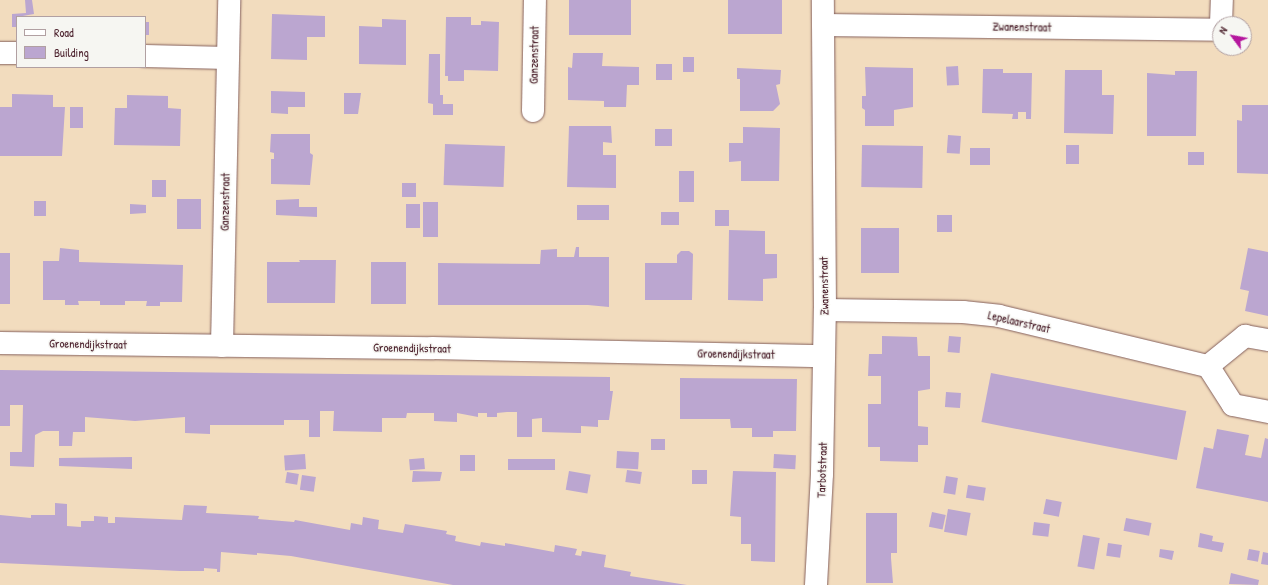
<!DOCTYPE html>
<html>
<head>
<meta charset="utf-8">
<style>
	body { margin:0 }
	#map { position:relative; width:1268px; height:585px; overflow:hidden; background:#f2dcbe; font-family:"Patrick Hand",sans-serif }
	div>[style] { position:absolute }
	.building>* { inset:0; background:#bba6d0; transform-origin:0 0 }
	.roads { filter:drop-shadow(0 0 1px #85615e) drop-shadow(0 0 1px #85615e) }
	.minor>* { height:22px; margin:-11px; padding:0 11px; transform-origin:11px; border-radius:11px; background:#fff }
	span { translate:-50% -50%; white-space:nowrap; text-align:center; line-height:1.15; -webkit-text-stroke:3px #f6f6f2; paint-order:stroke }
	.street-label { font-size:12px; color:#4a1f2b }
	.legend { position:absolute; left:16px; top:16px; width:130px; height:52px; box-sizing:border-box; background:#f6f6f2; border:1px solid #b1a0a2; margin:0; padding:5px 7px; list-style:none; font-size:12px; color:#4a1f2b }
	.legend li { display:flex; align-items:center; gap:8px; height:20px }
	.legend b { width:20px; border:1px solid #b1a0a2 }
	.north { position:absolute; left:1212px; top:16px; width:40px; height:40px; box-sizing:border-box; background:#f6f6f2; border:1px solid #b1a0a2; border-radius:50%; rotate:302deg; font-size:11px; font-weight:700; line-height:16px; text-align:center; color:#4a1f2b }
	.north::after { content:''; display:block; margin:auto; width:14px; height:18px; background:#b5179e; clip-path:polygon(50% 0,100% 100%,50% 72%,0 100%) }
</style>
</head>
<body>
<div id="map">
	<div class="building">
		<i style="clip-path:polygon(25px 0,32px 0,34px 14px,17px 17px,17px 27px,12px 27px,12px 14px,26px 13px)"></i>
		<i style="left:569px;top:0;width:62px;height:35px"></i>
		<i style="left:728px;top:0;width:54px;height:34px"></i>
		<i style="clip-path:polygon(272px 14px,325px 16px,325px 37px,307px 37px,307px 60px,271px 59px)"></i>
		<i style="clip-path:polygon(446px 17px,471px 17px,471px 25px,481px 25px,481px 21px,499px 22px,498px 71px,464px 70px,464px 81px,448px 81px,448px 76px,445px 76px)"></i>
		<i style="clip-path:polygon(382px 19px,406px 20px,406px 65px,359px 64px,359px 26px,382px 27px)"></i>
		<i style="left:145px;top:22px;width:4px;height:13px"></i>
		<i style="clip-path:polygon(573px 53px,603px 53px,602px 66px,639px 67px,639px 85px,627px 85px,626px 107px,604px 107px,604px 101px,568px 100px,568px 67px,572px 68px)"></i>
		<i style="clip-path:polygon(429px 54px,440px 54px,440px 95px,443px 95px,443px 104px,453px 104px,453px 115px,433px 115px,433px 104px,428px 103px)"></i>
		<i style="left:683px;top:57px;width:11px;height:15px"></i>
		<i style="left:656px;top:64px;width:16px;height:16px"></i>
		<i style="left:958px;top:66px;width:19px;height:12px;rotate:87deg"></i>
		<i style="clip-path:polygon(865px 67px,913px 68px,913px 107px,894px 110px,894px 126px,865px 126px,865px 110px,862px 108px,862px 96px,866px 96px)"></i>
		<i style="clip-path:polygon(737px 68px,781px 70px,780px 84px,776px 85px,780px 104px,773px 111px,740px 111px,740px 79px,737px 79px)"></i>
		<i style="clip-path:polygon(983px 69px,1003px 69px,1003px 73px,1032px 73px,1031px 119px,1026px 119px,1026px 112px,1018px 112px,1018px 119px,1012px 119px,1013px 114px,982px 113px)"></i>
		<i style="clip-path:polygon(1065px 70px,1102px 70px,1102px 95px,1114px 95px,1113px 134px,1064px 133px)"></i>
		<i style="clip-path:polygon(1175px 71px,1197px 71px,1196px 136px,1147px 136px,1147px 73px,1175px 75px)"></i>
		<i style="clip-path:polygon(271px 91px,305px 92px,305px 107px,288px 107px,288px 114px,271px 113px)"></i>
		<i style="clip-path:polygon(344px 93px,361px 93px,358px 114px,344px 114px)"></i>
		<i style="clip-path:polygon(12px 94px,53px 95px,53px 107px,65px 107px,62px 156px,0 156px,0 107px,12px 107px)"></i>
		<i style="clip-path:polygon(127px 95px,168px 96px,168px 108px,181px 109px,180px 146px,114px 145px,115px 108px,127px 108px)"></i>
		<i style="clip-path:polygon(1242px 105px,1268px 105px,1268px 174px,1237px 173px,1237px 120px,1242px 121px)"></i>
		<i style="left:70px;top:107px;width:13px;height:21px"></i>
		<i style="clip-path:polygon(569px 126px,611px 126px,612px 143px,603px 142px,603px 155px,616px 155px,616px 188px,567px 187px)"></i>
		<i style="clip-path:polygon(743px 127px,780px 128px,779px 181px,741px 181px,741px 161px,729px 162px,729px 143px,743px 143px)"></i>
		<i style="left:655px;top:129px;width:17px;height:17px"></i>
		<i style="clip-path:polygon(271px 134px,310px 134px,310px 153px,313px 155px,310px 185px,271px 184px,271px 159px,274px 159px,274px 153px,270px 152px)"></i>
		<i style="left:948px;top:135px;width:13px;height:18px;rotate:4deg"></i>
		<i style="left:445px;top:144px;width:60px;height:41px;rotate:2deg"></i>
		<i style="left:862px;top:145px;width:61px;height:42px;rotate:1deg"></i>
		<i style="left:1066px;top:145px;width:13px;height:19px"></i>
		<i style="left:970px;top:148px;width:20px;height:17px"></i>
		<i style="left:1188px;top:152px;width:16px;height:13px"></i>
		<i style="left:679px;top:171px;width:15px;height:31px"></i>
		<i style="left:152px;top:180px;width:14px;height:17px"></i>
		<i style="left:416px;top:183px;width:14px;height:14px;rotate:90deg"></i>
		<i style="left:177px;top:199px;width:24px;height:30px"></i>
		<i style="clip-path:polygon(299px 199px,299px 207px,317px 207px,317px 217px,276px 215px,276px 200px)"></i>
		<i style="left:34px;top:201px;width:12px;height:15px"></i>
		<i style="left:423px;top:202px;width:15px;height:35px"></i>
		<i style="clip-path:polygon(130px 204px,146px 205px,146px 213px,130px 214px)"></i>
		<i style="left:420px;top:204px;width:24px;height:14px;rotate:90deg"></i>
		<i style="left:577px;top:205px;width:32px;height:15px"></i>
		<i style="left:715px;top:210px;width:14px;height:16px"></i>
		<i style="left:661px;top:212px;width:18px;height:13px"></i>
		<i style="left:937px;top:215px;width:15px;height:17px"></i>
		<i style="left:861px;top:228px;width:38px;height:45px"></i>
		<i style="clip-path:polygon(729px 230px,765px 231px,765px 254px,777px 254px,777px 278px,763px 279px,763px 301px,728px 300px)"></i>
		<i style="clip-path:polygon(576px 247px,579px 247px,579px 257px,609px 257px,609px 307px,588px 305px,438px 305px,438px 263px,540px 264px,541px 250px,557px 249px,557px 257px,574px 257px)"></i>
		<i style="clip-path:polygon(60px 248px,79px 250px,79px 262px,183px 265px,182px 302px,160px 302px,160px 306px,146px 306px,147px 301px,125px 301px,125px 305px,100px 305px,100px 301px,78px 301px,79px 305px,65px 305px,65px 300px,43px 300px,43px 261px,59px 261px)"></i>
		<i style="clip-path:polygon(1248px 248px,1268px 252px,1268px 316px,1245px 311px,1249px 291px,1240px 289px)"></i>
		<i style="clip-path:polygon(681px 251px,689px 251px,693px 254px,692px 300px,645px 300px,645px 263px,677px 263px,677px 255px)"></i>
		<i style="left:0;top:253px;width:10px;height:51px"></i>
		<i style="clip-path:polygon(299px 260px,336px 260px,335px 303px,267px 303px,267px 262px,300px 262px)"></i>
		<i style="left:371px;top:262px;width:35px;height:42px"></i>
		<i style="clip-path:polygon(882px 336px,917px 337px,918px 356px,930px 356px,930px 389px,918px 391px,918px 426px,928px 427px,928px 445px,918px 445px,918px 462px,880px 461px,880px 447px,868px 447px,868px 404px,881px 404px,881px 376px,868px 376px,869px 354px,882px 354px)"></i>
		<i style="left:949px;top:336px;width:12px;height:16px;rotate:5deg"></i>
		<i style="clip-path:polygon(0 370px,610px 377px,610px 391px,613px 391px,609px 420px,598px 420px,598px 427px,581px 426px,581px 433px,578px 433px,542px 432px,542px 418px,532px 419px,532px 437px,517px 437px,517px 412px,507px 412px,497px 413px,497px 417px,487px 417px,487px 413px,478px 413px,478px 417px,457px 413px,457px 422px,434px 421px,434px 413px,407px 413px,406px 418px,382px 418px,382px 432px,333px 431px,334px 411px,320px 411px,320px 437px,309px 437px,309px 420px,284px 420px,284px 425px,210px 425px,210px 434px,185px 433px,185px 417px,135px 421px,85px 417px,85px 432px,73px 432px,72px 446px,59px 446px,59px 431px,43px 431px,35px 435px,34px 467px,10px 466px,10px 452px,22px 452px,23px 405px,10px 405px,10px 426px,0 426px)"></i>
		<i style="left:991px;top:373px;width:199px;height:50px;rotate:11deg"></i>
		<i style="clip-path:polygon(680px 378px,797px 379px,796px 431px,773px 431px,773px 437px,752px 437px,752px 428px,731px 428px,730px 419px,680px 419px)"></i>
		<i style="left:946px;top:392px;width:15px;height:15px;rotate:4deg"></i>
		<i style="clip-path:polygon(1217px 429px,1249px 435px,1245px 455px,1261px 458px,1265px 438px,1268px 439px,1268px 502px,1196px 488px,1204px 447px,1213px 449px)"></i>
		<i style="left:651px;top:439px;width:14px;height:11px"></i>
		<i style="left:617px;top:451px;width:22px;height:17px;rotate:3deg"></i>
		<i style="left:305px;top:454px;width:15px;height:21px;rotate:86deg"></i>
		<i style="left:774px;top:454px;width:22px;height:14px;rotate:3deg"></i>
		<i style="left:460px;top:455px;width:15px;height:16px"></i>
		<i style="clip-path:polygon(132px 457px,132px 469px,59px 466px,59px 458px)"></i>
		<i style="left:424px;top:458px;width:11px;height:15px;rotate:85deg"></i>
		<i style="left:508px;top:459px;width:47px;height:11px"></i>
		<i style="left:627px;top:470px;width:15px;height:12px;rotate:8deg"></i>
		<i style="left:692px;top:470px;width:15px;height:14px"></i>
		<i style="clip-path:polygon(413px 471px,442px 472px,440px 481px,412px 482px)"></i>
		<i style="left:569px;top:471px;width:22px;height:19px;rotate:10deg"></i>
		<i style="clip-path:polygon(733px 471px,776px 472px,775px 562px,751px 561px,751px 544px,741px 544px,741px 517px,730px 516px)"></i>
		<i style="left:287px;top:472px;width:12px;height:11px;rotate:9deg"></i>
		<i style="left:302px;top:475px;width:14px;height:15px;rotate:8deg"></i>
		<i style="left:946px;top:476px;width:12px;height:17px;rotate:9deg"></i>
		<i style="left:968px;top:485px;width:18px;height:13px;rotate:9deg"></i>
		<i style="left:1046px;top:499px;width:16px;height:15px;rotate:11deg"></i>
		<i style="clip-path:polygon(55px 503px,67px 504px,67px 526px,81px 527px,81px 521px,94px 521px,94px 516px,108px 517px,108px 523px,115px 523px,115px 517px,182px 520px,184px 505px,207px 506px,206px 513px,259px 516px,258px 519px,294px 522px,295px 520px,350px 530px,351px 523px,362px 525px,363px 517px,379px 520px,378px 529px,403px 533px,405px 524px,447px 531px,446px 534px,456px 536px,455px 541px,480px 546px,481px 542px,505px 546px,505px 543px,554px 552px,555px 545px,577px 549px,575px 555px,581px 556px,582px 551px,606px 555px,604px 567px,631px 572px,630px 576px,687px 585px,453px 585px,291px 556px,257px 553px,257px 555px,221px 552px,220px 572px,217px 572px,217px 569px,204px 568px,204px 571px,180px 571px,0 563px,0 515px,31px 518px,31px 515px,55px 515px)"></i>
		<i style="left:948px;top:509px;width:23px;height:23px;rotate:10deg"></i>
		<i style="left:932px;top:512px;width:14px;height:15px;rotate:12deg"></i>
		<i style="clip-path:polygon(866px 513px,897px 513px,897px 553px,891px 553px,891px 558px,893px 583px,866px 583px)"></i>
		<i style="left:1126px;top:518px;width:26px;height:13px;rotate:11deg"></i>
		<i style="left:1034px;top:522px;width:16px;height:13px;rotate:7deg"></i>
		<i style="clip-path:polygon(1200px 533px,1213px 536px,1212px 541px,1224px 543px,1222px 552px,1198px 547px)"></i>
		<i style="left:1083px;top:535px;width:17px;height:32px;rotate:10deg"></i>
		<i style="left:1108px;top:543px;width:14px;height:13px;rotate:8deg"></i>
		<i style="clip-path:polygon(1160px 549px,1174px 551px,1172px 560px,1159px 557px)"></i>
		<i style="left:1249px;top:549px;width:11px;height:11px;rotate:10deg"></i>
		<i style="clip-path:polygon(1263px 552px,1268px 553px,1268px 565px,1261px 564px)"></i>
		<i style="clip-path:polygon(1231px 573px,1259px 580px,1258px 585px,1229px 584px)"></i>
	</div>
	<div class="roads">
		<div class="minor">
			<i style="left:1221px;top:24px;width:24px;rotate:-88deg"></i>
			<i style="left:823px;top:25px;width:397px;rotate:0.7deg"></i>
			<i style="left:0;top:53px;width:17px"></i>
			<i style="left:145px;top:56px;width:83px;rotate:1.4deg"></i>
			<i style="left:533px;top:111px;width:111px;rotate:-89deg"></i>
			<i style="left:825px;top:310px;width:138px;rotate:0.8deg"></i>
			<i style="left:963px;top:312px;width:36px;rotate:6deg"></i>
			<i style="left:999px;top:316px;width:215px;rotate:13.5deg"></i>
			<i style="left:1208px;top:366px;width:46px;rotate:57.3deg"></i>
			<i style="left:1233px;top:405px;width:36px;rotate:11deg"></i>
			<i style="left:0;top:343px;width:432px;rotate:0.7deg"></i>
			<i style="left:432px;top:348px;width:392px;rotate:1.2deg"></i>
			<i style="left:222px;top:346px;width:346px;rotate:-88.8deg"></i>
			<i style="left:1208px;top:366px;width:48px;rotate:-39deg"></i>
			<i style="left:1245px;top:336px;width:23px;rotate:10deg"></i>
			<i style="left:816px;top:585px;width:111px;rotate:-86.9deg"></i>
			<i style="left:822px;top:474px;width:164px;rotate:-89deg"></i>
			<i style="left:825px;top:310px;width:310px;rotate:-90.4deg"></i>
		</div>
	</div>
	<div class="street-label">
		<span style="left:1022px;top:27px;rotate:1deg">Zwanenstraat</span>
		<span style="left:534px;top:55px;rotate:-89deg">Ganzenstraat</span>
		<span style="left:225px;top:202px;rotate:-89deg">Ganzenstraat</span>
		<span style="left:824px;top:286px;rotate:-91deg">Zwanenstraat</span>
		<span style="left:1019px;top:322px;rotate:13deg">Lepelaarstraat</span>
		<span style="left:88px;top:344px;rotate:1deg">Groenendijkstraat</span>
		<span style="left:412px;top:348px;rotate:1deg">Groenendijkstraat</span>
		<span style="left:736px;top:354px;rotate:1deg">Groenendijkstraat</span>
		<span style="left:822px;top:470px;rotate:-88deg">Tarbotstraat</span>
	</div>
	<ul class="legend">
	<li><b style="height:5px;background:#fff"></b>Road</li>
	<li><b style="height:11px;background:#bba6d0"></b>Building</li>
	</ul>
	<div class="north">N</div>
</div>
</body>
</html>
